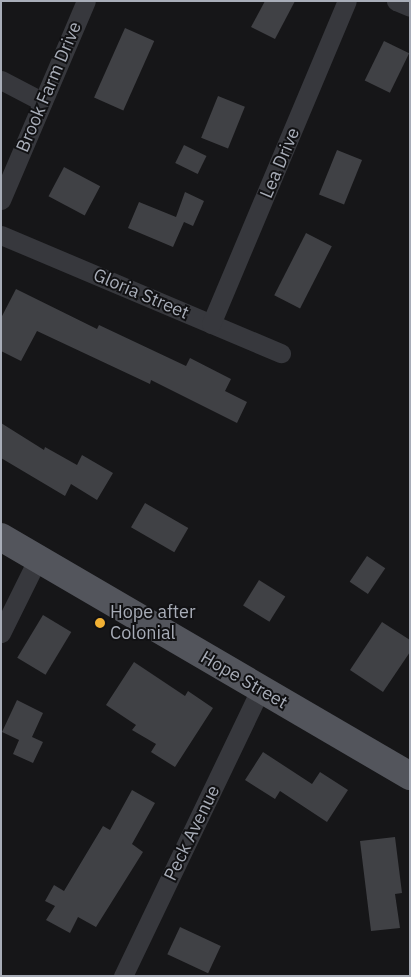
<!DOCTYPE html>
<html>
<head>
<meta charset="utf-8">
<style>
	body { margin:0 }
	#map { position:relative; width:411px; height:977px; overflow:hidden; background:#161618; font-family:"IBM Plex Sans",sans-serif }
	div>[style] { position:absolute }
	.building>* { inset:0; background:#404145; transform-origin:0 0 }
	.minor>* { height:19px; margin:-9.5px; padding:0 9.5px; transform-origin:9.5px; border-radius:9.5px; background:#37383d }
	.primary>* { height:28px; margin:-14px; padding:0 14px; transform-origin:14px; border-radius:14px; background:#53555c }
	.dots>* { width:14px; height:14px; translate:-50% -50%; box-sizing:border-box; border:2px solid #111113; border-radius:50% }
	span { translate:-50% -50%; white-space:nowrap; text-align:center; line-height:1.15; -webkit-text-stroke:4px #111113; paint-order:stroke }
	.street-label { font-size:18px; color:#a8adb8 }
	.poi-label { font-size:18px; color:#a8adb8 }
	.left { translate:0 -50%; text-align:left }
	.frame { position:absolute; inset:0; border:2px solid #a8adb8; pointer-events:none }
</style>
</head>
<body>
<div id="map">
	<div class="building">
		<i style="clip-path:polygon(265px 1px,295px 1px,275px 39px,251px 27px)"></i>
		<i style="left:125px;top:28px;width:32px;height:76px;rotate:24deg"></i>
		<i style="left:384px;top:41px;width:28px;height:44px;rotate:26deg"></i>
		<i style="left:218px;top:96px;width:29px;height:45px;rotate:22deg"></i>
		<i style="left:184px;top:145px;width:25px;height:20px;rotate:26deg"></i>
		<i style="left:337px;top:150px;width:27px;height:48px;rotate:22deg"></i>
		<i style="left:64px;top:167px;width:41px;height:33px;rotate:28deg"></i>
		<i style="clip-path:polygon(185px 192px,204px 201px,193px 226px,184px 222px,173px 247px,128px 228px,139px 202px,176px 217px)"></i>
		<i style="left:306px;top:233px;width:29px;height:70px;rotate:27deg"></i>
		<i style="clip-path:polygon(16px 289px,97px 329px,99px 325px,186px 366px,190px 358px,231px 379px,225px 391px,247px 402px,237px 423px,151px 380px,150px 384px,37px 331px,21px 361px,1px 351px,1px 318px)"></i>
		<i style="clip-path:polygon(1px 423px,44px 450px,45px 447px,77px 465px,82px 455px,113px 473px,97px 500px,71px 484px,65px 496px,1px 458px)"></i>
		<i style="left:145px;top:503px;width:50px;height:28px;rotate:30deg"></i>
		<i style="left:367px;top:556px;width:22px;height:31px;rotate:34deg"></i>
		<i style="left:259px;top:580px;width:31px;height:30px;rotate:32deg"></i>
		<i style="left:43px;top:615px;width:33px;height:50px;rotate:31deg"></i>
		<i style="clip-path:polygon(382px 622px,410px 640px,410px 652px,383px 692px,350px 670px)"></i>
		<i style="clip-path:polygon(134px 662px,185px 696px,188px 691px,213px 708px,175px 767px,151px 752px,156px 744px,132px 730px,136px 725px,106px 705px)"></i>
		<i style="clip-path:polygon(17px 700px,43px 713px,32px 737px,43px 742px,33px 763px,13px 754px,19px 740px,2px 732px)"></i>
		<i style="clip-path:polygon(263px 752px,312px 784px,320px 772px,348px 790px,327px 822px,280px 791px,275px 799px,245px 780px)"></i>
		<i style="clip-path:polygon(132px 790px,155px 803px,132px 844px,143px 852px,96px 927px,78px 917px,70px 933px,46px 920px,55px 906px,45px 901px,54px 885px,64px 891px,103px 826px,110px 830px)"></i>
		<i style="clip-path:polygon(395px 837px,402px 893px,395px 894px,400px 928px,371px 931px,360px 841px)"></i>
		<i style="left:180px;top:927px;width:45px;height:30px;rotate:25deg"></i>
	</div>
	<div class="minor">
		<i style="left:396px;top:1px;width:15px;rotate:23deg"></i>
		<i style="left:1px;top:80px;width:47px;rotate:27.6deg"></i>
		<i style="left:1px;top:200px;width:216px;rotate:-66.9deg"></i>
		<i style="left:1px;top:235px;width:304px;rotate:22.9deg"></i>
		<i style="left:211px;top:324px;width:350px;rotate:-67.2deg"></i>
		<i style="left:1px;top:633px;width:84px;rotate:-63.7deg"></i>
		<i style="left:123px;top:976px;width:317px;rotate:-64.4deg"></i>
	</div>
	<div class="primary">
		<i style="left:1px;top:537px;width:474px;rotate:30.3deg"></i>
	</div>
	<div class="dots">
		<i style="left:100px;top:623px;background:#f2b134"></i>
	</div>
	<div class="street-label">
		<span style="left:49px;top:87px;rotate:-67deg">Brook Farm Drive</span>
		<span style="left:280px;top:163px;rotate:-67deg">Lea Drive</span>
		<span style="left:141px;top:294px;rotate:23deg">Gloria Street</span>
		<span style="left:244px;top:680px;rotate:30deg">Hope Street</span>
		<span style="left:192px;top:833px;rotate:-64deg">Peck Avenue</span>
	</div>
	<div class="poi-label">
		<span class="left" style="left:110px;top:623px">Hope after<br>Colonial</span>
	</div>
	<div class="frame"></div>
</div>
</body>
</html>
